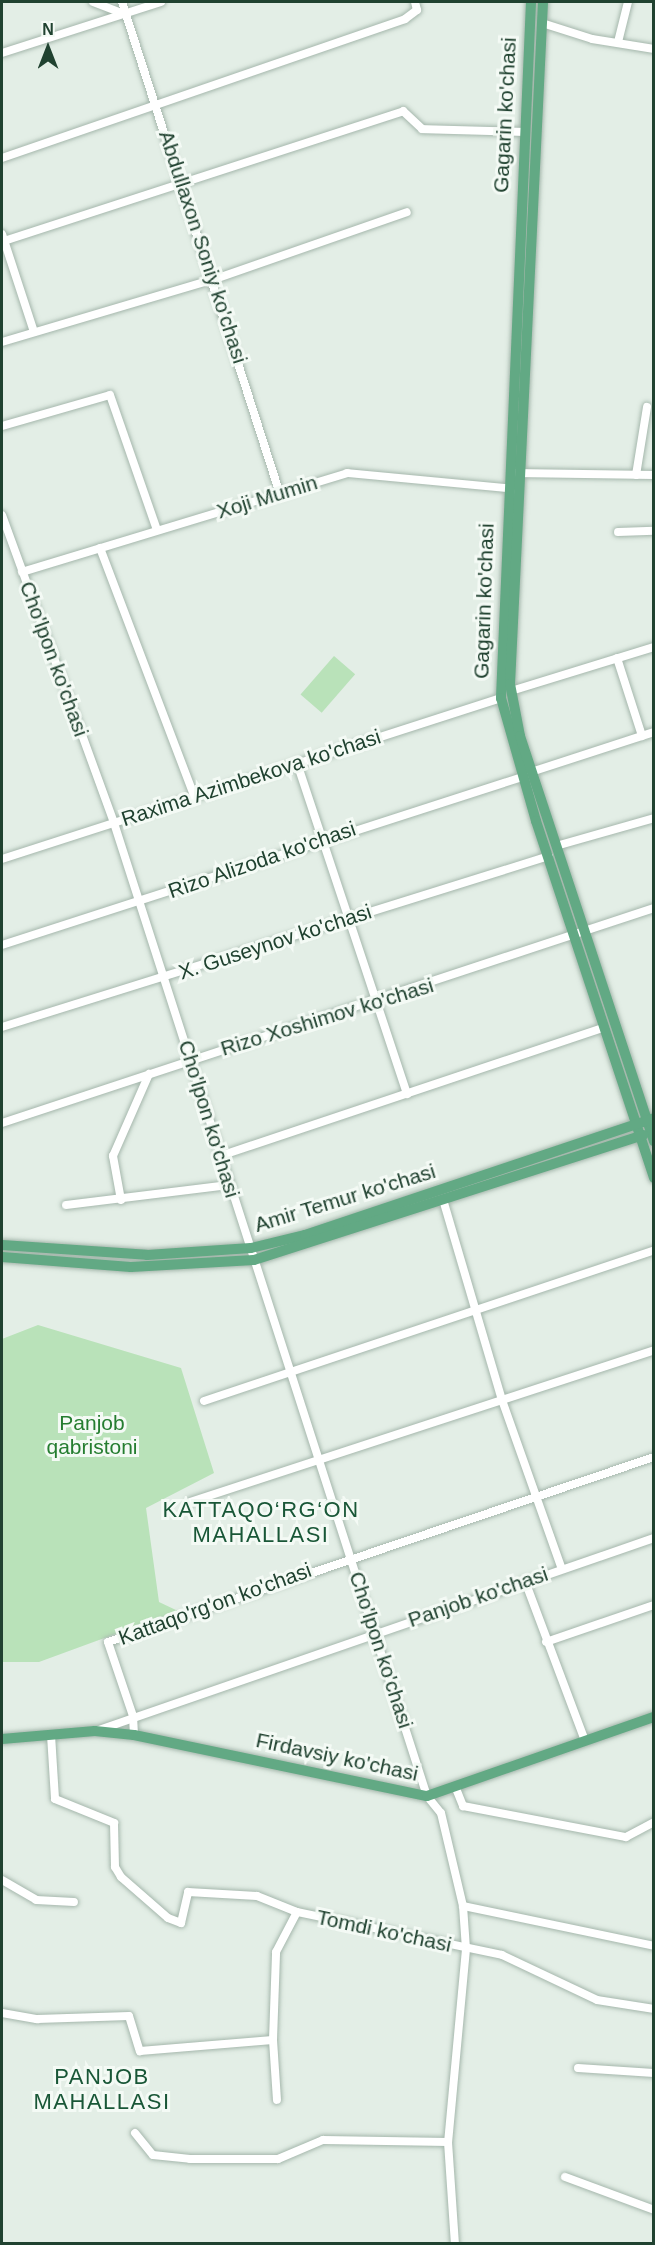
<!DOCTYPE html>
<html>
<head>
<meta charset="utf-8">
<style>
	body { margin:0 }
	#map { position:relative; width:655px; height:2245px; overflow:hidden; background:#e3eee6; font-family:Arial,sans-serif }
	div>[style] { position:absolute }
	.green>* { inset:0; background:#b9e2b9; transform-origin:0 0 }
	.roads { filter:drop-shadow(0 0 2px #a5b7ac) drop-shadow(0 0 2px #a5b7ac) }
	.minor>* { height:8px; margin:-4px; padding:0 4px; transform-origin:4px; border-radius:4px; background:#fff }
	.major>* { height:10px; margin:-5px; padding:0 5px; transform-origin:5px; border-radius:5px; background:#62a984 }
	span { translate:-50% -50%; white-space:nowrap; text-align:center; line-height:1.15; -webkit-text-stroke:6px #f4faf5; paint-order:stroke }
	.street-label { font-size:21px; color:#204230 }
	.park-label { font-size:21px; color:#257d30 }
	.neighbourhood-label { font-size:22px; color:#195737; letter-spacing:1.5px }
	.frame { position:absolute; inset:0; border:3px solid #204230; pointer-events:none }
	.north { position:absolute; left:18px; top:18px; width:60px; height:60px; -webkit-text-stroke:4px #f4faf5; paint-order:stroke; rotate:0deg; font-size:16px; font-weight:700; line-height:24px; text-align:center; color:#204230 }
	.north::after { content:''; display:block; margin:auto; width:21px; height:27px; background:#204230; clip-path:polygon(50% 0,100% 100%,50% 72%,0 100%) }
</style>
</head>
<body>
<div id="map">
	<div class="green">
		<i style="left:334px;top:656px;width:28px;height:51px;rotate:41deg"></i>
		<i style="clip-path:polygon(38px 1325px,181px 1368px,214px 1473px,146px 1508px,159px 1602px,178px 1611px,39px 1662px,2px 1662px,2px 1339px)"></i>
	</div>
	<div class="roads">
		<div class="minor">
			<i style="left:93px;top:2px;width:34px;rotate:21deg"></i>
			<i style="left:122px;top:2px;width:517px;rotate:72.2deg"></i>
			<i style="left:542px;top:23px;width:52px;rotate:17.7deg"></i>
			<i style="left:592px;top:39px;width:63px;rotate:9.2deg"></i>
			<i style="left:618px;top:42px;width:41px;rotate:-76deg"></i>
			<i style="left:2px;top:53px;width:167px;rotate:-17.8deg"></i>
			<i style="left:2px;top:158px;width:426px;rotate:-19deg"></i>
			<i style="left:405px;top:19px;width:15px;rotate:-37deg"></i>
			<i style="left:417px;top:10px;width:8px;rotate:-104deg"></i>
			<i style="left:2px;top:234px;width:103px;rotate:71.9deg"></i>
			<i style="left:4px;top:241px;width:420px;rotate:-18deg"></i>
			<i style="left:403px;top:111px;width:26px;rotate:43deg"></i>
			<i style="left:422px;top:129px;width:100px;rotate:1.7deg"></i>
			<i style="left:2px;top:342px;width:222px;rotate:-16.5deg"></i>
			<i style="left:215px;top:279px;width:203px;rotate:-19.2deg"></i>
			<i style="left:2px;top:426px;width:112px;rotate:-16deg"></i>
			<i style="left:110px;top:395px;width:143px;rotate:70.8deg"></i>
			<i style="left:514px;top:473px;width:140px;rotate:0.8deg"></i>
			<i style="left:636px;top:475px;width:69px;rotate:-80.8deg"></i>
			<i style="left:2px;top:515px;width:328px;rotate:70deg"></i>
			<i style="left:114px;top:823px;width:1022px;rotate:72.17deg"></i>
			<i style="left:427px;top:1796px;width:22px;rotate:51deg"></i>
			<i style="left:441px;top:1813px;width:96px;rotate:76.7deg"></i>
			<i style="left:463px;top:1906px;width:43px;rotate:86deg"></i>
			<i style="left:466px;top:1949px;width:194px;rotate:95.3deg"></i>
			<i style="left:448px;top:2142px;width:102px;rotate:86.1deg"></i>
			<i style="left:618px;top:532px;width:36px;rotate:-2deg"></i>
			<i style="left:100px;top:548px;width:267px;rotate:69.2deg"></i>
			<i style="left:22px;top:572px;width:340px;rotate:-16.9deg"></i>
			<i style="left:347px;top:473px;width:170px;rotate:5.4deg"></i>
			<i style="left:617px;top:658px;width:82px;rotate:72.2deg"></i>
			<i style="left:511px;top:691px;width:150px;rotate:-17.1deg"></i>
			<i style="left:297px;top:763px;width:349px;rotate:71.6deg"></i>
			<i style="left:531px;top:772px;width:129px;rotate:-18deg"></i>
			<i style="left:556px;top:846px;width:102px;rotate:-15.9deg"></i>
			<i style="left:2px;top:859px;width:524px;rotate:-17.88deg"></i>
			<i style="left:2px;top:945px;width:546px;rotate:-17.9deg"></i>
			<i style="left:2px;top:1027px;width:573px;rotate:-17.36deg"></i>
			<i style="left:2px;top:1123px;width:687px;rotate:-18.25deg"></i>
			<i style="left:223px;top:1155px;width:401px;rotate:-18.5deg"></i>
			<i style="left:121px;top:1200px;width:45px;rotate:-100.3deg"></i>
			<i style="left:113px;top:1156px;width:90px;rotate:-66.3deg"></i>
			<i style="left:444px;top:1203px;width:205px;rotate:73.6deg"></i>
			<i style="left:502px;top:1400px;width:179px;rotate:70.5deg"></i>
			<i style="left:66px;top:1205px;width:164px;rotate:-7deg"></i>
			<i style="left:204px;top:1401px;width:475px;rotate:-18.5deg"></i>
			<i style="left:190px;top:1502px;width:488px;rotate:-18.1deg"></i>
			<i style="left:525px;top:1581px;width:171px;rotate:69.4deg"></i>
			<i style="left:546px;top:1642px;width:114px;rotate:-18.9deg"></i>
			<i style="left:96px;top:1731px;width:590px;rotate:-19.08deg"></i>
			<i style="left:51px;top:1735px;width:64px;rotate:86.4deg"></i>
			<i style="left:55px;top:1799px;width:64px;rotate:22.1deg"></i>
			<i style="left:114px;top:1823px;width:44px;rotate:88.7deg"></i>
			<i style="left:115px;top:1867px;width:12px;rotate:59deg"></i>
			<i style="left:121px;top:1877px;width:62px;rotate:41.1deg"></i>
			<i style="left:168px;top:1918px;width:14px;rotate:21deg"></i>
			<i style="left:181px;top:1923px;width:32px;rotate:-77deg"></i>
			<i style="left:188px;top:1892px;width:69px;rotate:3.3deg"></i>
			<i style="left:257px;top:1896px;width:43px;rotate:21.8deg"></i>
			<i style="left:134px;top:1735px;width:19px;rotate:-93deg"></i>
			<i style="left:133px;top:1716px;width:78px;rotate:-108.7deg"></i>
			<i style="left:108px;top:1642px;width:576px;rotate:-18.72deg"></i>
			<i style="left:455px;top:1786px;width:22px;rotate:68deg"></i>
			<i style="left:463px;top:1806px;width:166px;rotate:10.8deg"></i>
			<i style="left:626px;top:1837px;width:32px;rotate:-28deg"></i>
			<i style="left:2px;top:1880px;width:39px;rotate:30deg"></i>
			<i style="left:36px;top:1900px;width:38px;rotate:3deg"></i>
			<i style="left:463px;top:1906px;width:195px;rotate:11.8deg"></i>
			<i style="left:2px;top:2013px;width:36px;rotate:10deg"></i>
			<i style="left:37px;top:2019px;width:92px;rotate:-1.9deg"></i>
			<i style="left:129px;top:2016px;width:37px;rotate:73deg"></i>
			<i style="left:140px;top:2051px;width:133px;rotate:-4.7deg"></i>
			<i style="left:273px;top:2040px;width:88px;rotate:-88deg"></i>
			<i style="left:276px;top:1952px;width:45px;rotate:-62.3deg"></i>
			<i style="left:297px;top:1912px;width:209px;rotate:11.8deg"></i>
			<i style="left:502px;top:1955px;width:105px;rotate:25.3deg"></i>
			<i style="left:597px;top:2000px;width:58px;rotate:9deg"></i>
			<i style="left:273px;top:2040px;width:60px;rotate:86.2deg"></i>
			<i style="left:578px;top:2068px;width:76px;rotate:3.8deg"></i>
			<i style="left:135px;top:2133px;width:28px;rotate:51deg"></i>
			<i style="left:153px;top:2155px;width:37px;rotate:6deg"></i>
			<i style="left:190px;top:2159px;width:88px"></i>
			<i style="left:278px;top:2159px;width:49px;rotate:-22.9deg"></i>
			<i style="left:323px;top:2140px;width:125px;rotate:0.9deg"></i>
			<i style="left:565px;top:2177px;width:95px;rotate:20.3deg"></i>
		</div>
		<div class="major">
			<i style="left:531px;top:2px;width:697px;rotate:92.47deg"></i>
			<i style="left:501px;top:698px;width:128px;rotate:74.1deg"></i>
			<i style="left:536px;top:821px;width:376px;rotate:71.7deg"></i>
			<i style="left:543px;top:2px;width:683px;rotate:92.77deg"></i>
			<i style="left:510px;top:684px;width:53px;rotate:79.1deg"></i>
			<i style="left:520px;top:736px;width:427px;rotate:71.7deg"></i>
			<i style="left:2px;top:1245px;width:145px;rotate:3.9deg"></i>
			<i style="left:147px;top:1255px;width:104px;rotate:-3.9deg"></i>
			<i style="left:251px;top:1248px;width:56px;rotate:-13.5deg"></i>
			<i style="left:305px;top:1235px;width:368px;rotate:-18.5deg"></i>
			<i style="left:2px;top:1257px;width:129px;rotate:4.4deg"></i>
			<i style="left:131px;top:1267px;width:123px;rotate:-3.3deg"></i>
			<i style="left:254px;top:1260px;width:409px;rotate:-17.8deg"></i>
			<i style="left:2px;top:1739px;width:93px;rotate:-4.9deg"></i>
			<i style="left:95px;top:1731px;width:39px;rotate:6deg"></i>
			<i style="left:134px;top:1735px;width:299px;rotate:11.8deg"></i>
			<i style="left:427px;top:1796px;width:240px;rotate:-19.2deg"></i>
		</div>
	</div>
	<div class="street-label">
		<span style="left:505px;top:115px;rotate:-87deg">Gagarin ko'chasi</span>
		<span style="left:203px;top:247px;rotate:72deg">Abdullaxon Soniy ko'chasi</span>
		<span style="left:267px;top:497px;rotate:-17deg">Xoji Mumin</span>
		<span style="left:484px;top:601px;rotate:-88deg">Gagarin ko'chasi</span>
		<span style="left:54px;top:659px;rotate:70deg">Cho'lpon ko'chasi</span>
		<span style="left:251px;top:778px;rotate:-18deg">Raxima Azimbekova ko'chasi</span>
		<span style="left:262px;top:860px;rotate:-19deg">Rizo Alizoda ko'chasi</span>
		<span style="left:275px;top:942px;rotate:-18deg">X. Guseynov ko'chasi</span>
		<span style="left:327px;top:1017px;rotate:-17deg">Rizo Xoshimov ko'chasi</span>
		<span style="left:209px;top:1119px;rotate:73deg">Cho'lpon ko'chasi</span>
		<span style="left:345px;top:1198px;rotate:-17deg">Amir Temur ko'chasi</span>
		<span style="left:478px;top:1597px;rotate:-19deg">Panjob ko'chasi</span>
		<span style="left:215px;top:1604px;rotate:-20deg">Kattaqo'rg'on ko'chasi</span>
		<span style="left:381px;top:1650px;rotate:72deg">Cho'lpon ko'chasi</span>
		<span style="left:337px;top:1757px;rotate:12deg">Firdavsiy ko'chasi</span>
		<span style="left:384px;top:1931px;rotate:12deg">Tomdi ko'chasi</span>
	</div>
	<div class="park-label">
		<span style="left:92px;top:1435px">Panjob<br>qabristoni</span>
	</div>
	<div class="neighbourhood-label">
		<span style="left:261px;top:1522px">KATTAQO‘RG‘ON<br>MAHALLASI</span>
		<span style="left:102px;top:2089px">PANJOB<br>MAHALLASI</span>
	</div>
	<div class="frame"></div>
	<div class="north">N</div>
</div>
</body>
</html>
